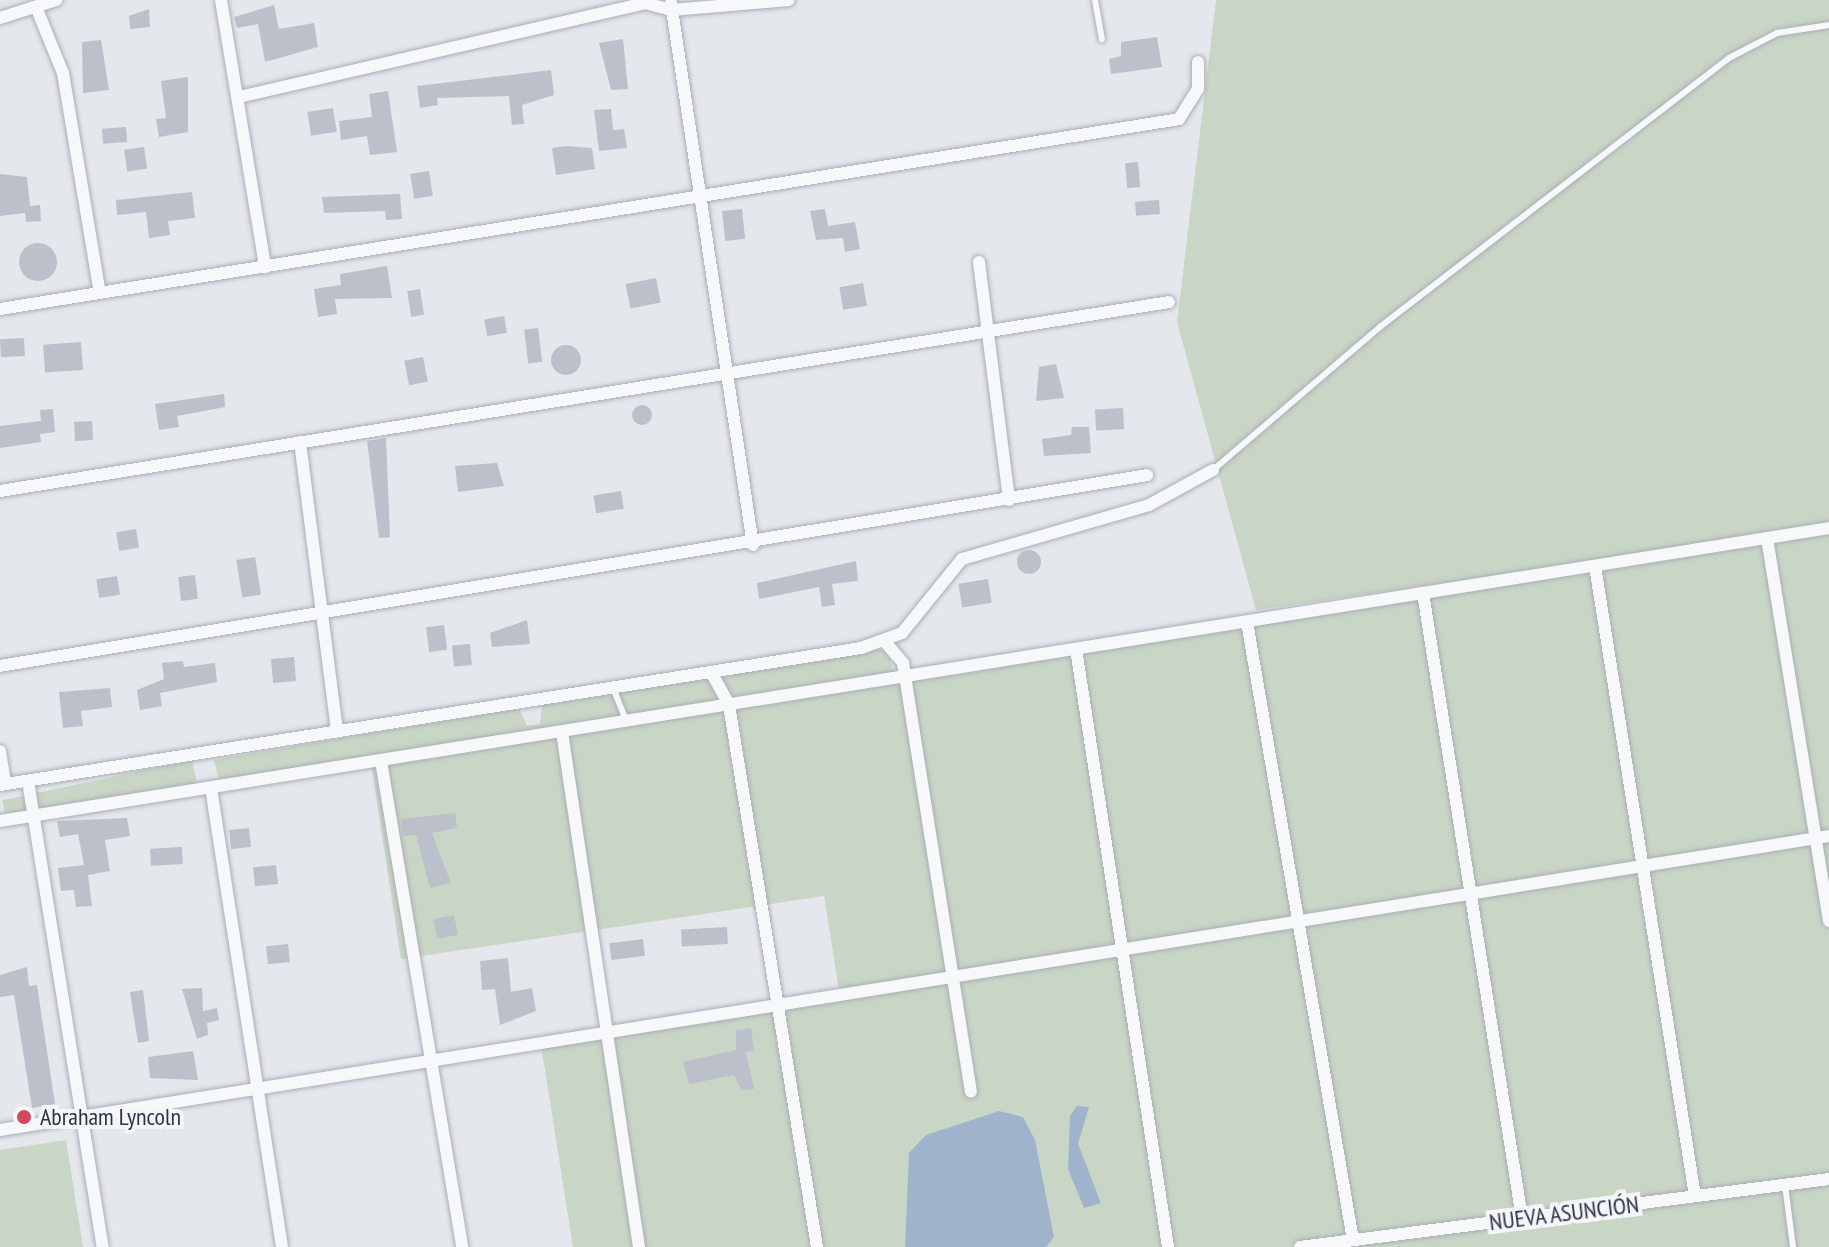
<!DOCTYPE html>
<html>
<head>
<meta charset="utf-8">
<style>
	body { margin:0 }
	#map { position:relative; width:1829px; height:1247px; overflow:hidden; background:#e4e7ec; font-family:"PT Sans Narrow",sans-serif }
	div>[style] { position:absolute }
	.green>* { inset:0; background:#c9d6c5; transform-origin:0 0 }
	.water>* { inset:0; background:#9fb4cc }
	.building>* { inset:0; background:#bbc0ca; transform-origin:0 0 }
	.round { border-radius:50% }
	.roads { filter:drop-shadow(0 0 2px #a9aeb7) drop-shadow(0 0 2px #a9aeb7) }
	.service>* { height:6px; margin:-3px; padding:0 3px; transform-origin:3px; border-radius:3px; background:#f7f8fa }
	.minor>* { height:12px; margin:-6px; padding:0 6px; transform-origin:6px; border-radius:6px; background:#f7f8fa }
	.dots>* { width:22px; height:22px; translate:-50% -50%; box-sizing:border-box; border:4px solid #f4f6f9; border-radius:50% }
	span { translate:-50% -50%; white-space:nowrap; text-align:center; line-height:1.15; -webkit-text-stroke:8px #f4f6f9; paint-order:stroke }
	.poi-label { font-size:24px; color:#2b3445 }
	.left { translate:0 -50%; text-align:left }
	.street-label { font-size:24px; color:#2b3445 }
</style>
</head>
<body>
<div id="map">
	<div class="green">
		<i style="clip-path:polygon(1216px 0,1829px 0,1829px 527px,1256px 610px,1177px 322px)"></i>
		<i style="clip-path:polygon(1829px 529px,1829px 1247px,573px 1247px,540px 1039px,840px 997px,824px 896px,401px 959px,370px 756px,219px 780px,214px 760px,519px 708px,527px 726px,540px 724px,542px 704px,888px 648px,893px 672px)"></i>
		<i style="left:192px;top:760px;width:24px;height:194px;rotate:78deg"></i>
		<i style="clip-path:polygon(66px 1140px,83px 1247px,0 1247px,0 1150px)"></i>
	</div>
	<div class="water">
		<i style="clip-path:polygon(1077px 1106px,1089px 1107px,1078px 1144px,1101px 1203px,1084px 1208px,1068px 1169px,1070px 1116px)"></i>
		<i style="clip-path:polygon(999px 1111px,1023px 1117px,1035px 1140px,1054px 1237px,1046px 1247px,905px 1247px,909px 1153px,926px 1135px)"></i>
	</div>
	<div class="building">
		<i style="clip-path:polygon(274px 5px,279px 29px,314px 23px,318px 47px,265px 62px,258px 24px,237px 28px,234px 17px)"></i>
		<i style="clip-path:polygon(149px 9px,150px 27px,130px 29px,129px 16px)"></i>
		<i style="clip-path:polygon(1157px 37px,1162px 67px,1111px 74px,1109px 59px,1121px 56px,1121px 42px)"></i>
		<i style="clip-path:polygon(623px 39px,628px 89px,611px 90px,599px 43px)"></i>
		<i style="clip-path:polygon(101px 40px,109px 90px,83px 93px,82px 42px)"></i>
		<i style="clip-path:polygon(551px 70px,554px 95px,522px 105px,524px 124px,512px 125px,509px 96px,437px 98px,438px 105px,420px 108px,417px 86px)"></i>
		<i style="clip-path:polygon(188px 77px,188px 132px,159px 137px,156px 119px,166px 118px,161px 81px)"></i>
		<i style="clip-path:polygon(388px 91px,397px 152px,370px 155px,367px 136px,341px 140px,339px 121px,372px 117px,369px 94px)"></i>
		<i style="left:333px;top:108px;width:24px;height:26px;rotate:81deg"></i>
		<i style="clip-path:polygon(611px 109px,613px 130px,624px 129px,627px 148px,599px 151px,594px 110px)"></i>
		<i style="left:126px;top:127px;width:15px;height:24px;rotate:86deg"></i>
		<i style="clip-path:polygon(565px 146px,592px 148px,595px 169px,556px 175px,552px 148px)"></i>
		<i style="left:144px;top:147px;width:22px;height:20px;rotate:82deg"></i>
		<i style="left:1138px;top:162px;width:25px;height:13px;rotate:85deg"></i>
		<i style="left:429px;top:171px;width:25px;height:19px;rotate:81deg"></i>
		<i style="clip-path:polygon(0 174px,27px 177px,30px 206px,40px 205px,41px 221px,26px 222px,25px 213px,0 216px)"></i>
		<i style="clip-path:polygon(192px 192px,195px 218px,168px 221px,170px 235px,149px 238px,146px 212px,117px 215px,116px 200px)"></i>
		<i style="clip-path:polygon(400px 194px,402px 219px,386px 220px,385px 211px,324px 213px,322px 197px)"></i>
		<i style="left:1159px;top:200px;width:14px;height:24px;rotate:86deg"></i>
		<i style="left:742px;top:209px;width:30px;height:20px;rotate:84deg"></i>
		<i style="clip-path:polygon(825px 209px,828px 226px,855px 222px,860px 249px,845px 252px,843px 238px,816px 240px,810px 211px)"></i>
		<i class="round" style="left:19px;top:243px;width:38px;height:38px"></i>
		<i style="clip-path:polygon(387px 266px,392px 298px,335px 299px,337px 314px,318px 317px,314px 289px,341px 285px,340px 274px)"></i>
		<i style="left:656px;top:278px;width:25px;height:31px;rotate:79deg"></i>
		<i style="left:863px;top:283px;width:23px;height:24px;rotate:80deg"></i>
		<i style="left:420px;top:289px;width:26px;height:13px;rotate:81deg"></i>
		<i style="left:504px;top:316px;width:17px;height:20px;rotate:80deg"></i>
		<i style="left:538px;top:328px;width:34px;height:14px;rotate:83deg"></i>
		<i style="left:24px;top:338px;width:18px;height:24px;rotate:87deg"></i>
		<i style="left:81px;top:342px;width:28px;height:38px;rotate:86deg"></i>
		<i class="round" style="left:551px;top:345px;width:30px;height:30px"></i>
		<i style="left:423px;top:357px;width:25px;height:19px;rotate:79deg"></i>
		<i style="clip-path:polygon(1056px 364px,1064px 398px,1036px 401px,1039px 367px)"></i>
		<i style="clip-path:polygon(224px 394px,225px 407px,177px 416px,179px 427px,159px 430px,155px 404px)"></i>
		<i class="round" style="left:632px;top:405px;width:20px;height:20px"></i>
		<i style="left:1123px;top:408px;width:21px;height:28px;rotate:87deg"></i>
		<i style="clip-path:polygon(53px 409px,55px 432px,40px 434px,41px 442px,0 448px,0 426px,41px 421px,40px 410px)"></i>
		<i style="left:92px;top:421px;width:19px;height:18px;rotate:87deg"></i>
		<i style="clip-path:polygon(1072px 427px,1089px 427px,1091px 453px,1044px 456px,1042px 439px,1071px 435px)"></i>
		<i style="clip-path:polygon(386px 438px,390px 537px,379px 538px,367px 441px)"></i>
		<i style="clip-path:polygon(497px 463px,504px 486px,458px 492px,455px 466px)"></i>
		<i style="left:621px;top:491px;width:18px;height:28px;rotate:81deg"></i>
		<i style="left:136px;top:529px;width:19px;height:20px;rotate:81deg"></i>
		<i class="round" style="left:1017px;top:550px;width:24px;height:24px"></i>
		<i style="left:255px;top:557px;width:38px;height:19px;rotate:81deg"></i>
		<i style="clip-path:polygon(856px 561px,858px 581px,832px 584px,835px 605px,822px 607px,819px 587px,759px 599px,757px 583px)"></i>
		<i style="left:195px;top:575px;width:24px;height:17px;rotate:83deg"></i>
		<i style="left:117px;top:576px;width:19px;height:21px;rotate:81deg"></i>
		<i style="left:988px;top:579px;width:24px;height:30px;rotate:81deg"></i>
		<i style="clip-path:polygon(527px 620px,530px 644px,492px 647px,490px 633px)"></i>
		<i style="left:444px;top:625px;width:25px;height:18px;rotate:83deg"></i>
		<i style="left:470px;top:644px;width:21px;height:18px;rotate:85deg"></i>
		<i style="left:294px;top:657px;width:24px;height:23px;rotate:85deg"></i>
		<i style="clip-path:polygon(183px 661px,184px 667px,215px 663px,217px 682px,160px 693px,162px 706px,140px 710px,137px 690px,164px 679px,162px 663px)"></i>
		<i style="clip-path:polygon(110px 688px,112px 707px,81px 711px,83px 726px,63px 728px,59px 692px)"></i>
		<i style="clip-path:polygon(455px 813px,457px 828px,432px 833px,451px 883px,430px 888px,416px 835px,403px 836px,401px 819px)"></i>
		<i style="clip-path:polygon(127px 818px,130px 836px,105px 840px,110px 871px,88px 875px,92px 906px,76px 907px,74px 890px,61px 891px,58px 868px,84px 865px,78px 834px,60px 837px,57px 821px)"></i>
		<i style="left:249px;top:828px;width:19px;height:20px;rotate:84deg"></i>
		<i style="left:182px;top:847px;width:17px;height:32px;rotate:87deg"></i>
		<i style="left:276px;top:865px;width:19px;height:23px;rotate:84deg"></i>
		<i style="left:454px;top:915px;width:20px;height:21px;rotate:79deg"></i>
		<i style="left:727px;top:927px;width:17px;height:46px;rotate:87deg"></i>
		<i style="left:643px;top:939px;width:17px;height:34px;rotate:83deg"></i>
		<i style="left:288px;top:944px;width:18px;height:22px;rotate:84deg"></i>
		<i style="clip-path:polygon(508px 958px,511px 992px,532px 988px,536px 1011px,500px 1025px,495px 989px,482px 990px,480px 961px)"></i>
		<i style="clip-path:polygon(27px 967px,29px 986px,37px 985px,55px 1104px,32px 1108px,14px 995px,0 997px,0 975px)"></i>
		<i style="clip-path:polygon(202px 988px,203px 1011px,217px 1008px,219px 1020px,207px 1023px,208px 1035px,197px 1039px,182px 989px)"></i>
		<i style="clip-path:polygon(143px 990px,149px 1041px,138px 1043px,130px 992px)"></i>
		<i style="clip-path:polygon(751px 1028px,754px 1051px,746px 1052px,754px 1089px,741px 1090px,734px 1075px,689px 1084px,683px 1062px,736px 1050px,736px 1030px)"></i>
		<i style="clip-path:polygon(193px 1051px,198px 1080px,150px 1078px,148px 1057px)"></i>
	</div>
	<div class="roads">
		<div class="service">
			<i style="left:1095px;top:0;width:40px;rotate:80deg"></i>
			<i style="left:1213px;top:470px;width:221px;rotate:-40.6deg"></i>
			<i style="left:1381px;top:326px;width:439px;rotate:-37.6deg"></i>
			<i style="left:1729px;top:58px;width:54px;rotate:-27.5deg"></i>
			<i style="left:1777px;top:33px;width:53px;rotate:-8.7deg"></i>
			<i style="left:613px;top:688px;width:35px;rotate:68deg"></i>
			<i style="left:1785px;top:1185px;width:63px;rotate:82.6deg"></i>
		</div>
		<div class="minor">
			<i style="left:221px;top:0;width:271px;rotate:80.6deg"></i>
			<i style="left:671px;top:3px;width:548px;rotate:81.4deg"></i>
			<i style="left:36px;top:7px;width:71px;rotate:67.8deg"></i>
			<i style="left:63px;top:73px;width:223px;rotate:80.5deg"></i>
			<i style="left:0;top:18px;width:59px;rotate:-17.8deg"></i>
			<i style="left:239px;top:97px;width:417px;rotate:-13deg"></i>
			<i style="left:645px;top:3px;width:28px;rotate:15deg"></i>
			<i style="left:672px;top:10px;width:117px;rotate:-4.9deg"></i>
			<i style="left:979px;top:262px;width:240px;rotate:82.8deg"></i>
			<i style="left:0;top:309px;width:1194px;rotate:-9.15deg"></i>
			<i style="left:1179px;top:119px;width:36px;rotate:-58deg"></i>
			<i style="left:1198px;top:89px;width:27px;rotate:-90deg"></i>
			<i style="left:300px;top:442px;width:292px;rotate:82.7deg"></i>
			<i style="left:0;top:491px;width:1184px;rotate:-9.18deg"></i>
			<i style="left:1767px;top:538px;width:388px;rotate:80.8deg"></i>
			<i style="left:1595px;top:566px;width:638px;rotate:80.98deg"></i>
			<i style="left:1423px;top:593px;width:633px;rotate:81deg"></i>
			<i style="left:1247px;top:622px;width:627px;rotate:80.27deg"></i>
			<i style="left:885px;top:642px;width:28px;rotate:49deg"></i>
			<i style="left:903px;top:663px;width:434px;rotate:81deg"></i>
			<i style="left:1076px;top:649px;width:605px;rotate:81.25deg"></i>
			<i style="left:0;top:666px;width:1163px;rotate:-9.45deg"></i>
			<i style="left:711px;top:672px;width:38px;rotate:61deg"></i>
			<i style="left:729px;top:705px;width:549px;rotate:80.78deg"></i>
			<i style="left:562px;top:732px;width:521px;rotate:81.5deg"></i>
			<i style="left:0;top:751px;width:33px;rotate:81deg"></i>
			<i style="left:381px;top:761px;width:493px;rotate:80.5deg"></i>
			<i style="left:28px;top:781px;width:472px;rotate:80.9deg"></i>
			<i style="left:0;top:785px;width:872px;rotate:-9.04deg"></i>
			<i style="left:861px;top:648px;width:44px;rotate:-20.1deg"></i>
			<i style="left:902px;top:633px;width:95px;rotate:-51deg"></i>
			<i style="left:962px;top:559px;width:195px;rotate:-16.1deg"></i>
			<i style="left:1149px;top:505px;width:73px;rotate:-28.7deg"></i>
			<i style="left:211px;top:788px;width:464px;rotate:81.2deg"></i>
			<i style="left:0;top:821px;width:1852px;rotate:-9.1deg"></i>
			<i style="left:0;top:1130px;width:1852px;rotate:-9.13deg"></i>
			<i style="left:1300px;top:1247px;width:533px;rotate:-7.32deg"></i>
		</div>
	</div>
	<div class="dots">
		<i style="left:24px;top:1117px;background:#d1495b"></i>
	</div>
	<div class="poi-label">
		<span class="left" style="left:40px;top:1117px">Abraham Lyncoln</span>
	</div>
	<div class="street-label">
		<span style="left:1564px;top:1213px;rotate:-7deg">NUEVA ASUNCIÓN</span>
	</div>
</div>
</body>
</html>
